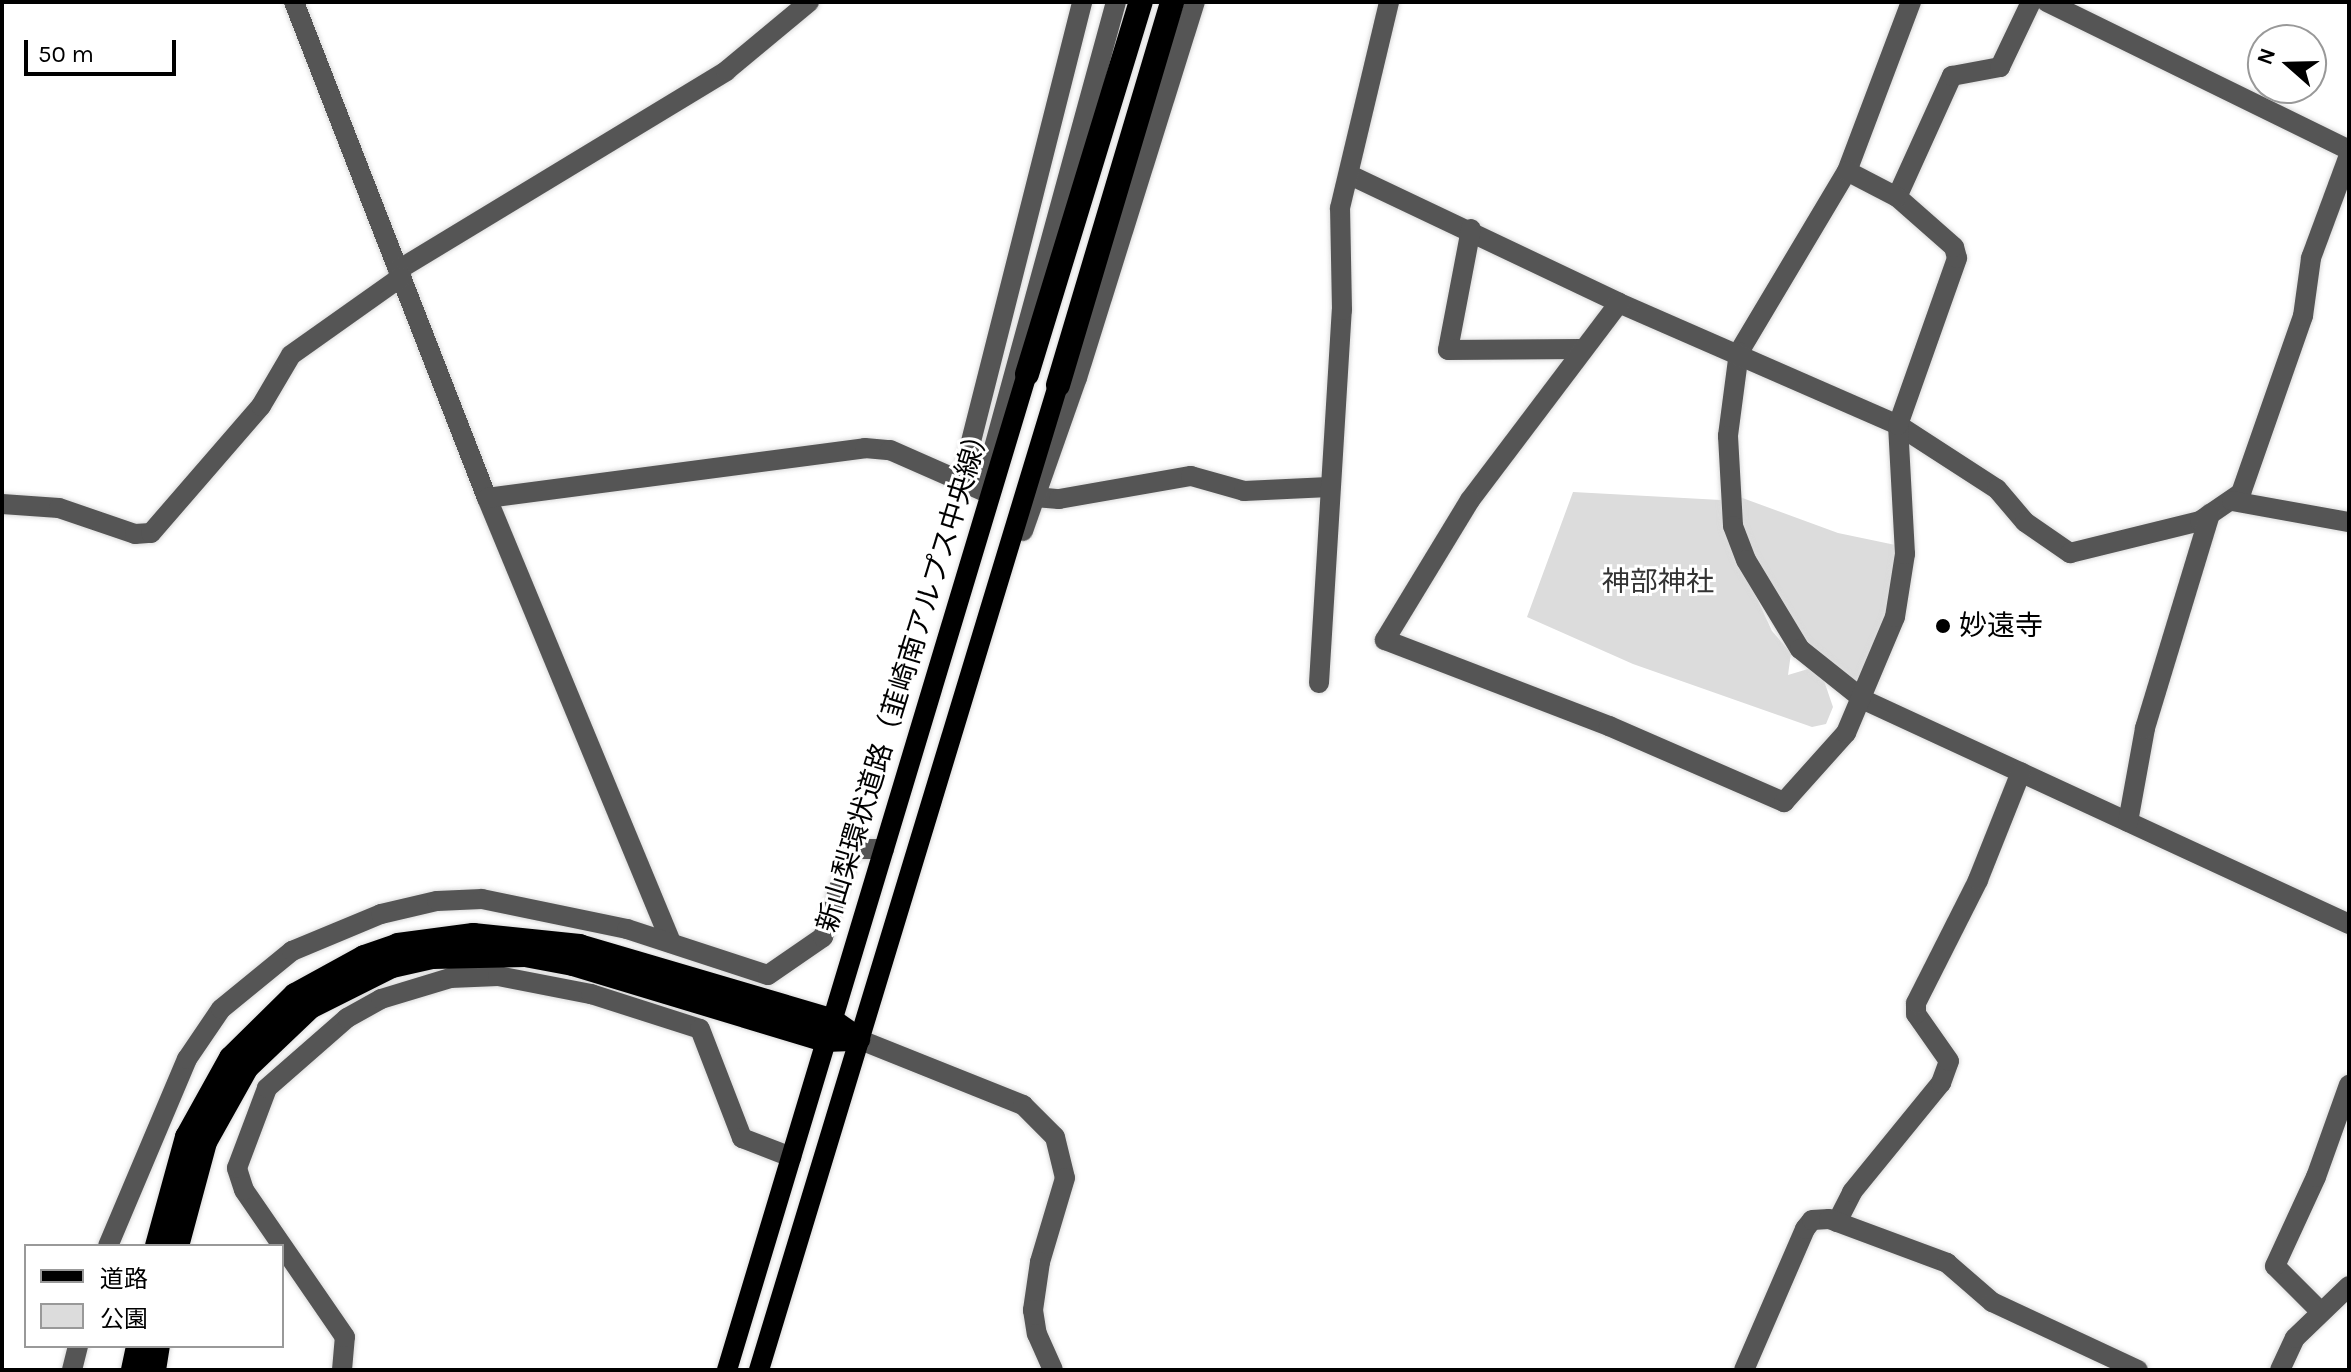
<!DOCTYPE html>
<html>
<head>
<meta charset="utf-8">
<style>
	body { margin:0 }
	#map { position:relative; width:2351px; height:1372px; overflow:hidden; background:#fff; font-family:Karla,"Noto Sans JP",sans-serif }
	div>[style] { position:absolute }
	.green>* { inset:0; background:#dcdcdc }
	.roads { filter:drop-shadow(0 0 2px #dbdbdb) drop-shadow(0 0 2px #dbdbdb) }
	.minor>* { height:20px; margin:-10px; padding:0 10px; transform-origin:10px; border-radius:10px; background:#555 }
	.major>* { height:20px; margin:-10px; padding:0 10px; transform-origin:10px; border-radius:10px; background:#000 }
	.highway>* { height:24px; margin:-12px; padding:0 12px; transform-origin:12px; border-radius:12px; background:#000 }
	.dots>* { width:22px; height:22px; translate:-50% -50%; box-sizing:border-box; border:4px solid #fff; border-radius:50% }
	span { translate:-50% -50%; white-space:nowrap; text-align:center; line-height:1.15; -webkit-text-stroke:6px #fff; paint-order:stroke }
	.park-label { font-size:28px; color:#333 }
	.poi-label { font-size:28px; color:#000 }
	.left { translate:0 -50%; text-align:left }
	.street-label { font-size:28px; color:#000 }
	.frame { position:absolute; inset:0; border:4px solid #000; pointer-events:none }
	.legend { position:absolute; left:24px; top:1244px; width:260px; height:104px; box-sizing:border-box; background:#fff; border:2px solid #999; margin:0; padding:10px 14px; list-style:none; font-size:24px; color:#000 }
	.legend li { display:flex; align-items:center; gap:16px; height:40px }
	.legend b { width:40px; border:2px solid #999 }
	.north { position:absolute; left:2247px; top:24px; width:80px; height:80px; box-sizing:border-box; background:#fff; border:2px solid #999; border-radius:50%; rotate:290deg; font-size:22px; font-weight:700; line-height:32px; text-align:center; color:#000 }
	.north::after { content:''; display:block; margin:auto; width:28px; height:36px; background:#000; clip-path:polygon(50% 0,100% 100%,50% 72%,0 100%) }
	.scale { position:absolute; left:24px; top:40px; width:152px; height:36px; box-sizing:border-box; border:4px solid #000; border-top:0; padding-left:10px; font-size:24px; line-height:28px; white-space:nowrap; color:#000; -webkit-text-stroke:6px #fff; paint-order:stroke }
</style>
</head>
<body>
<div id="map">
	<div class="green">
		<i style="clip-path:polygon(1573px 492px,1721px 500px,1742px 566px,1772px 631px,1791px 653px,1788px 675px,1818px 666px,1746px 560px,1737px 496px,1838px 533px,1905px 547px,1864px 700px,1820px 669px,1833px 707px,1826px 724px,1812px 727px,1633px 664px,1527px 617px)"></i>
	</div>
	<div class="roads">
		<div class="minor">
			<i style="left:294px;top:2px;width:532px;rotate:68.74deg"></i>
			<i style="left:487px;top:498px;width:481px;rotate:67.5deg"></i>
			<i style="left:1911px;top:2px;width:181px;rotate:110.7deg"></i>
			<i style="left:1847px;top:171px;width:211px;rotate:120.8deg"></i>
			<i style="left:1739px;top:352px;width:85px;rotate:97.5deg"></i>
			<i style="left:1728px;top:436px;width:90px;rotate:86.8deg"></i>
			<i style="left:1733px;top:526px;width:36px;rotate:69deg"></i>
			<i style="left:1746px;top:560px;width:104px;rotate:58.8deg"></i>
			<i style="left:1800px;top:649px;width:82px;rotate:38.6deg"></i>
			<i style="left:1864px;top:700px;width:534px;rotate:24.79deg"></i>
			<i style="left:2047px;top:2px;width:336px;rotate:26.1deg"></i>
			<i style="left:1350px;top:175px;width:298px;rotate:25.4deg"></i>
			<i style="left:1619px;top:303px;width:305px;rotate:23.6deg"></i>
			<i style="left:1898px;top:425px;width:118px;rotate:32.9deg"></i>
			<i style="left:1997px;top:489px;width:43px;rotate:49.7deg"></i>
			<i style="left:2025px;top:522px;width:55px;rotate:34.6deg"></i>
			<i style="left:2070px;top:553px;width:134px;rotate:-13.8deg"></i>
			<i style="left:2200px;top:521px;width:50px;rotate:-34.3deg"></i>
			<i style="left:2241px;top:493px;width:188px;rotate:-70.7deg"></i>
			<i style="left:2303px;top:316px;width:59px;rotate:-82.1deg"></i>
			<i style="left:2311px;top:258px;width:110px;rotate:-69.7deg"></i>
			<i style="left:1897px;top:197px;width:133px;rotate:-65.6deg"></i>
			<i style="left:1952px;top:76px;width:49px;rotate:-10.6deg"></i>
			<i style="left:2000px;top:67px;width:72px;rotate:-64.5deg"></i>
			<i style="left:1471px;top:229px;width:123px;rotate:100.8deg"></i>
			<i style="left:1448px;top:350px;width:133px;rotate:-0.4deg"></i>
			<i style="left:398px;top:270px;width:384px;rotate:-31.2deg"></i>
			<i style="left:726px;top:71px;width:108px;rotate:-39.7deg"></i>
			<i style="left:1619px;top:303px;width:247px;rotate:127.1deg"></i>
			<i style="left:1470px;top:500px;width:164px;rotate:121.3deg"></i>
			<i style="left:1385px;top:640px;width:240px;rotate:21deg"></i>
			<i style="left:1609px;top:726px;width:191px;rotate:23.5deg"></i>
			<i style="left:1784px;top:802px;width:93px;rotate:-48.1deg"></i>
			<i style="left:1846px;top:733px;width:126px;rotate:-67.1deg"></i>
			<i style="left:1895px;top:617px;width:64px;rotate:-81deg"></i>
			<i style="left:1905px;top:554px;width:129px;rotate:-93.1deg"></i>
			<i style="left:1898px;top:425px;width:177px;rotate:-70.5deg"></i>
			<i style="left:1957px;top:258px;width:11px;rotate:-105deg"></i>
			<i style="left:1954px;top:247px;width:76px;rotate:-138.7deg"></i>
			<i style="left:1897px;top:197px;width:56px;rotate:-152.5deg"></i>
			<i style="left:961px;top:481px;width:494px;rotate:-75.8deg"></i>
			<i style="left:983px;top:488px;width:504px;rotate:-74.7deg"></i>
			<i style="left:1035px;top:497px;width:24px;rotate:5deg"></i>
			<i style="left:1059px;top:499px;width:134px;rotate:-9.9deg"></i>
			<i style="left:1191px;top:476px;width:55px;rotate:15.8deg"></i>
			<i style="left:1244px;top:491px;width:85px;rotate:-2.7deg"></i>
			<i style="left:487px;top:498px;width:381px;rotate:-7.5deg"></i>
			<i style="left:865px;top:448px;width:25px;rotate:5deg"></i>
			<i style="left:890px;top:450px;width:102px;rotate:23.8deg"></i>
			<i style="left:2232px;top:501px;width:119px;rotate:10.2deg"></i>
			<i style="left:2px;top:504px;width:57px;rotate:4deg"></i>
			<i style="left:59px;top:508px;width:80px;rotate:18.9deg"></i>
			<i style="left:135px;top:534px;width:16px;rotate:-4deg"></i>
			<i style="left:151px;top:533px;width:168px;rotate:-49.1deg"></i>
			<i style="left:261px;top:406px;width:59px;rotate:-59.5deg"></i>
			<i style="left:291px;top:355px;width:135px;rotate:-35.3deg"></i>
			<i style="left:1023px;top:531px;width:162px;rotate:-70.6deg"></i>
			<i style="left:1077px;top:378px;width:394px;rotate:-72.6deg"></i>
			<i style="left:1319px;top:683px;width:374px;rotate:-86.5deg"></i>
			<i style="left:1342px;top:310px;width:102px;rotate:-91.1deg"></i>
			<i style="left:1340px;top:208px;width:212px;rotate:-76.6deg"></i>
			<i style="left:2128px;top:822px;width:96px;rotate:-79.7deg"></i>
			<i style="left:2145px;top:728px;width:224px;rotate:-73.1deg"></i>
			<i style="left:858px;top:1039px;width:178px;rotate:21.8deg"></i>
			<i style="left:1023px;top:1105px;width:45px;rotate:45deg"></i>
			<i style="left:1055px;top:1137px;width:42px;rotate:76.3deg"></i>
			<i style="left:1065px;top:1178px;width:88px;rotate:106.6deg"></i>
			<i style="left:1040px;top:1262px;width:49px;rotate:98.3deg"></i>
			<i style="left:1033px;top:1310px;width:24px;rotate:81deg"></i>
			<i style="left:1037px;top:1334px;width:39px;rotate:66deg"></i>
			<i style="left:1837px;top:1222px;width:34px;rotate:-63deg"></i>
			<i style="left:1852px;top:1192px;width:141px;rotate:-50.8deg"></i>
			<i style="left:1941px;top:1083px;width:23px;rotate:-70deg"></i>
			<i style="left:1949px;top:1061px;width:57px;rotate:-125.1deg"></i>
			<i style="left:1916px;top:1014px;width:11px;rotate:-90deg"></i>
			<i style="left:1916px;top:1003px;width:138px;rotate:-63.2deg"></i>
			<i style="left:1978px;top:880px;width:116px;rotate:-68.3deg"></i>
			<i style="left:108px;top:1246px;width:203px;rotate:-67.1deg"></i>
			<i style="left:187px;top:1059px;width:60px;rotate:-55.8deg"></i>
			<i style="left:221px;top:1009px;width:92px;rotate:-39.2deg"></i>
			<i style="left:292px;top:951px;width:96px;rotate:-22.6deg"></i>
			<i style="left:381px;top:914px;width:57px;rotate:-13.1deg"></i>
			<i style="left:437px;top:901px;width:45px;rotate:-2.5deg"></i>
			<i style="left:482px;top:899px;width:148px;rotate:11.7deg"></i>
			<i style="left:627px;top:929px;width:148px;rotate:18.1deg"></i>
			<i style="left:768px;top:975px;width:67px;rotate:-34.6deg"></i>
			<i style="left:823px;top:937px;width:93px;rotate:-71.8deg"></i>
			<i style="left:852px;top:849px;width:32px"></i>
			<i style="left:2321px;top:1312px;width:65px;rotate:-135deg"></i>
			<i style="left:2275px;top:1266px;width:98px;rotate:-65.3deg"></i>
			<i style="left:2316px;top:1177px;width:98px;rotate:-70.3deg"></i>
			<i style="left:72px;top:1370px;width:25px;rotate:-76deg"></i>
			<i style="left:342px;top:1370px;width:33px;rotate:-85deg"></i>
			<i style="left:345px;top:1337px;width:178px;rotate:-124.5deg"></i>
			<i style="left:244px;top:1190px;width:23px;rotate:-108deg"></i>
			<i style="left:237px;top:1168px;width:85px;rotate:-69.4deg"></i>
			<i style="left:267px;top:1088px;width:106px;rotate:-41.2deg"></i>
			<i style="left:347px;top:1018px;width:39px;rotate:-29deg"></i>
			<i style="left:381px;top:999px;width:72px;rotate:-16.9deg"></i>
			<i style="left:450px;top:978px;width:48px;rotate:-2.4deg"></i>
			<i style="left:498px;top:976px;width:95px;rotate:11deg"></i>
			<i style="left:591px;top:994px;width:114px;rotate:17.8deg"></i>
			<i style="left:700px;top:1029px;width:117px;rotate:68.9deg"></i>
			<i style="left:742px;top:1138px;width:53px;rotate:21.2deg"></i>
			<i style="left:1744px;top:1370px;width:154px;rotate:-66.6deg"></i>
			<i style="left:1805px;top:1229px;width:11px;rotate:-52deg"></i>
			<i style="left:1812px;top:1220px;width:17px;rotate:-3deg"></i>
			<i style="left:1829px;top:1219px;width:126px;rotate:20.4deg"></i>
			<i style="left:1947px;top:1263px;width:60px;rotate:40.9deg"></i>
			<i style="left:1992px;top:1302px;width:161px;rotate:25deg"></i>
			<i style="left:2280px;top:1370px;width:35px;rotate:-65deg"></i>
			<i style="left:2295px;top:1338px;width:75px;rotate:-43.9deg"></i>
		</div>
		<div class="major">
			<i style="left:727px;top:1370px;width:1040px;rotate:-73.24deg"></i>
			<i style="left:759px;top:1370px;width:1029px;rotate:-73.11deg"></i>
		</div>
		<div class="highway">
			<i style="left:1027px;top:374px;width:389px;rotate:-73deg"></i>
			<i style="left:1058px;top:385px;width:400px;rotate:-73.4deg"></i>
			<i style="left:157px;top:1246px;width:113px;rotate:-74.6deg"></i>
			<i style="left:187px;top:1137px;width:90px;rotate:-60.9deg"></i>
			<i style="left:231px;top:1058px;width:90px;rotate:-44.5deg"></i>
			<i style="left:295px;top:995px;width:79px;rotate:-28.8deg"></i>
			<i style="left:364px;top:957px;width:36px;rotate:-19deg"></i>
			<i style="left:398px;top:945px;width:76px;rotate:-7.6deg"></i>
			<i style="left:473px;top:935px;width:107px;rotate:5.9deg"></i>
			<i style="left:579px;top:946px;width:263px;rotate:16.4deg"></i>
			<i style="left:831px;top:1020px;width:33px;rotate:35deg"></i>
			<i style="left:177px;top:1246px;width:108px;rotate:-74.9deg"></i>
			<i style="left:205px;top:1142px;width:86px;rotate:-60.8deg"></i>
			<i style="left:247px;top:1067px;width:87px;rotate:-43.6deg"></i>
			<i style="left:310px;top:1007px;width:92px;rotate:-26.6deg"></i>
			<i style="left:392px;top:966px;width:41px;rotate:-12.7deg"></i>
			<i style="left:432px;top:957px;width:93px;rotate:-1.2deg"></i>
			<i style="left:525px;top:955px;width:49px;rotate:10.6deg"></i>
			<i style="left:573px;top:964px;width:263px;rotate:16.8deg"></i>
			<i style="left:825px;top:1040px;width:33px;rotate:-2deg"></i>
			<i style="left:133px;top:1370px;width:25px;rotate:-78deg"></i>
			<i style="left:154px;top:1370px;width:24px;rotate:-81deg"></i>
		</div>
	</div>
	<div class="dots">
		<i style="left:1943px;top:626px;background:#000"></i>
	</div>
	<div class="park-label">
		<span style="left:1658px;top:582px">神部神社</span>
	</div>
	<div class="poi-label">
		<span class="left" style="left:1959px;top:626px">妙遠寺</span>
	</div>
	<div class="street-label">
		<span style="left:904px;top:677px;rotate:-73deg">新山梨環状道路（韮崎南アルプス中央線）</span>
	</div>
	<div class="frame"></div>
	<ul class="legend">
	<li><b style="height:10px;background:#000"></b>道路</li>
	<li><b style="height:22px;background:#dcdcdc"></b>公園</li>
	</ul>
	<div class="north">N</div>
	<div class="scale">50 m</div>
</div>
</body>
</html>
